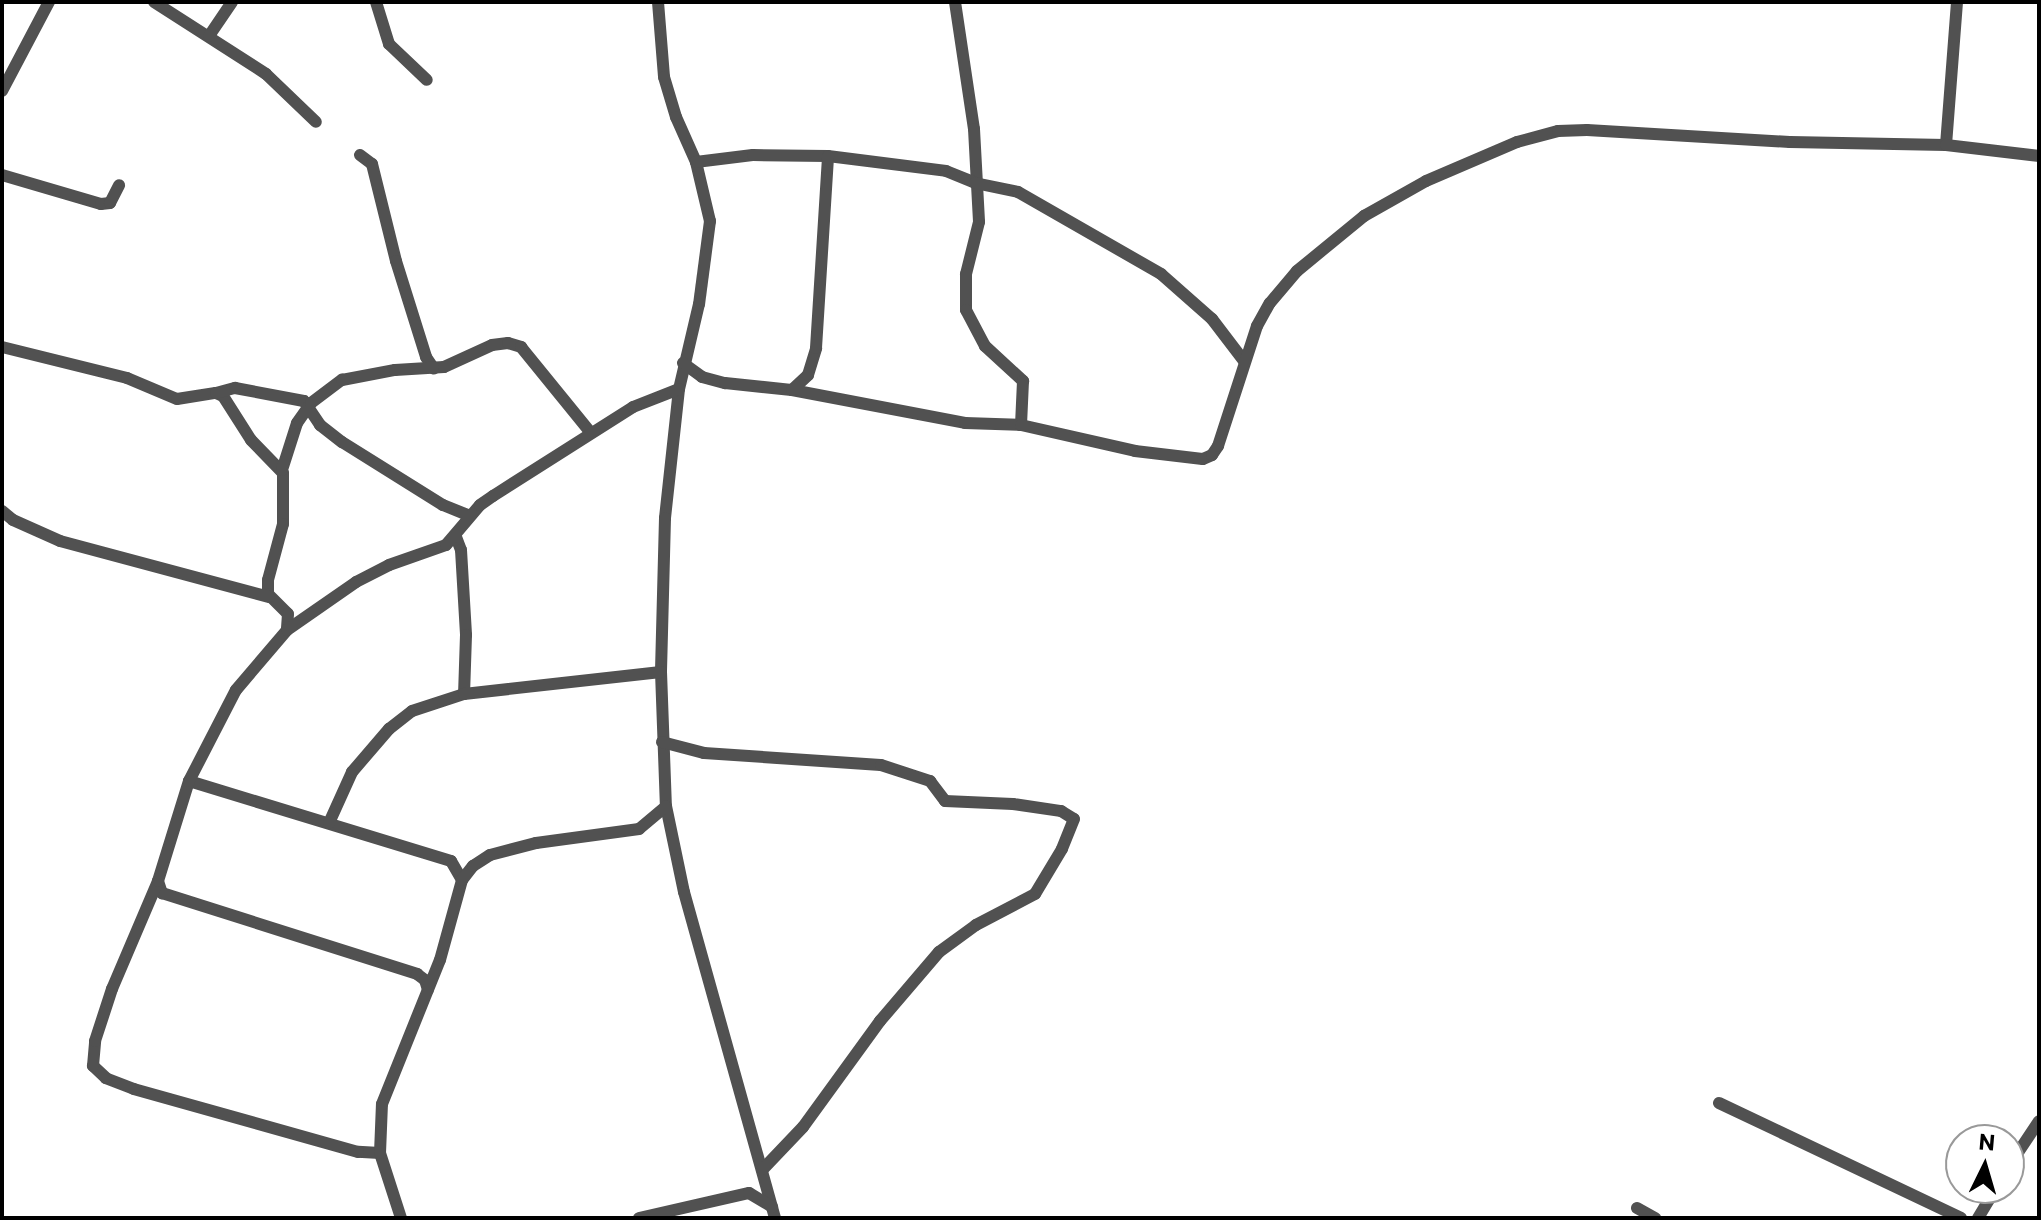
<!DOCTYPE html>
<html>
<head>
<meta charset="utf-8">
<style>
	body { margin:0 }
	#map { position:relative; width:2041px; height:1220px; overflow:hidden; background:#fff; font-family:Commissioner,sans-serif }
	div>[style] { position:absolute }
	.minor>* { height:12px; margin:-6px; padding:0 6px; transform-origin:6px; border-radius:6px; background:#515151 }
	span { translate:-50% -50%; white-space:nowrap; text-align:center; line-height:1.15; -webkit-text-stroke:7px #fff; paint-order:stroke }
	.frame { position:absolute; inset:0; border:4px solid #000; pointer-events:none }
	.north { position:absolute; left:1945px; top:1124px; width:80px; height:80px; box-sizing:border-box; background:#fff; border:2px solid #999; border-radius:50%; rotate:5deg; font-size:22px; font-weight:700; line-height:32px; text-align:center; color:#000 }
	.north::after { content:''; display:block; margin:auto; width:28px; height:36px; background:#000; clip-path:polygon(50% 0,100% 100%,50% 72%,0 100%) }
</style>
</head>
<body>
<div id="map">
	<div class="minor">
		<i style="left:154px;top:2px;width:133px;rotate:32.7deg"></i>
		<i style="left:266px;top:74px;width:69px;rotate:43.8deg"></i>
		<i style="left:376px;top:2px;width:44px;rotate:72.8deg"></i>
		<i style="left:389px;top:44px;width:52px;rotate:43.5deg"></i>
		<i style="left:658px;top:2px;width:75px;rotate:85.4deg"></i>
		<i style="left:664px;top:77px;width:42px;rotate:73.3deg"></i>
		<i style="left:676px;top:117px;width:49px;rotate:66deg"></i>
		<i style="left:696px;top:162px;width:61px;rotate:76.7deg"></i>
		<i style="left:710px;top:221px;width:84px;rotate:97.5deg"></i>
		<i style="left:699px;top:304px;width:87px;rotate:103.2deg"></i>
		<i style="left:679px;top:389px;width:130px;rotate:96.2deg"></i>
		<i style="left:665px;top:518px;width:154px;rotate:91.5deg"></i>
		<i style="left:661px;top:672px;width:134px;rotate:87.9deg"></i>
		<i style="left:666px;top:806px;width:88px;rotate:78.2deg"></i>
		<i style="left:684px;top:892px;width:338px;rotate:74.4deg"></i>
		<i style="left:955px;top:2px;width:128px;rotate:81.5deg"></i>
		<i style="left:974px;top:129px;width:93px;rotate:86.9deg"></i>
		<i style="left:979px;top:222px;width:54px;rotate:104deg"></i>
		<i style="left:966px;top:274px;width:36px;rotate:90deg"></i>
		<i style="left:966px;top:310px;width:41px;rotate:62.2deg"></i>
		<i style="left:985px;top:346px;width:52px;rotate:42.6deg"></i>
		<i style="left:1023px;top:381px;width:44px;rotate:92.6deg"></i>
		<i style="left:209px;top:36px;width:41px;rotate:-55.9deg"></i>
		<i style="left:2px;top:91px;width:101px;rotate:-62.2deg"></i>
		<i style="left:1946px;top:145px;width:143px;rotate:-85.6deg"></i>
		<i style="left:360px;top:155px;width:15px;rotate:37deg"></i>
		<i style="left:372px;top:164px;width:100px;rotate:76.1deg"></i>
		<i style="left:396px;top:261px;width:101px;rotate:72.6deg"></i>
		<i style="left:426px;top:357px;width:14px;rotate:56deg"></i>
		<i style="left:696px;top:162px;width:57px;rotate:-7deg"></i>
		<i style="left:753px;top:155px;width:75px;rotate:0.8deg"></i>
		<i style="left:828px;top:156px;width:119px;rotate:7.2deg"></i>
		<i style="left:946px;top:171px;width:31px;rotate:22deg"></i>
		<i style="left:975px;top:183px;width:44px;rotate:11.8deg"></i>
		<i style="left:1018px;top:192px;width:165px;rotate:29.8deg"></i>
		<i style="left:1161px;top:274px;width:68px;rotate:41.4deg"></i>
		<i style="left:1212px;top:319px;width:53px;rotate:52.7deg"></i>
		<i style="left:2px;top:175px;width:103px;rotate:16.3deg"></i>
		<i style="left:101px;top:204px;width:9px;rotate:-6deg"></i>
		<i style="left:110px;top:203px;width:20px;rotate:-63deg"></i>
		<i style="left:2px;top:347px;width:129px;rotate:13.9deg"></i>
		<i style="left:127px;top:378px;width:54px;rotate:22.8deg"></i>
		<i style="left:177px;top:399px;width:39px;rotate:-9deg"></i>
		<i style="left:216px;top:393px;width:8px;rotate:23deg"></i>
		<i style="left:223px;top:396px;width:52px;rotate:57.5deg"></i>
		<i style="left:251px;top:440px;width:46px;rotate:45.9deg"></i>
		<i style="left:283px;top:473px;width:51px;rotate:90deg"></i>
		<i style="left:283px;top:524px;width:58px;rotate:105deg"></i>
		<i style="left:268px;top:580px;width:14px;rotate:90deg"></i>
		<i style="left:268px;top:594px;width:28px;rotate:45deg"></i>
		<i style="left:288px;top:614px;width:16px;rotate:94deg"></i>
		<i style="left:683px;top:363px;width:24px;rotate:36deg"></i>
		<i style="left:702px;top:377px;width:24px;rotate:15deg"></i>
		<i style="left:725px;top:383px;width:67px;rotate:6deg"></i>
		<i style="left:792px;top:390px;width:176px;rotate:10.8deg"></i>
		<i style="left:965px;top:423px;width:56px;rotate:2deg"></i>
		<i style="left:1021px;top:425px;width:117px;rotate:12.8deg"></i>
		<i style="left:1135px;top:451px;width:68px;rotate:6.7deg"></i>
		<i style="left:1203px;top:459px;width:10px;rotate:-24deg"></i>
		<i style="left:1212px;top:455px;width:11px;rotate:-56deg"></i>
		<i style="left:1218px;top:446px;width:126px;rotate:-72deg"></i>
		<i style="left:1257px;top:326px;width:26px;rotate:-61deg"></i>
		<i style="left:1270px;top:303px;width:42px;rotate:-49.8deg"></i>
		<i style="left:1297px;top:271px;width:87px;rotate:-39.4deg"></i>
		<i style="left:1364px;top:216px;width:71px;rotate:-29.4deg"></i>
		<i style="left:1426px;top:181px;width:99px;rotate:-23.2deg"></i>
		<i style="left:1517px;top:142px;width:42px;rotate:-15deg"></i>
		<i style="left:1558px;top:131px;width:29px;rotate:-2deg"></i>
		<i style="left:1587px;top:130px;width:203px;rotate:3.4deg"></i>
		<i style="left:1790px;top:142px;width:156px;rotate:1.1deg"></i>
		<i style="left:1946px;top:145px;width:94px;rotate:6.7deg"></i>
		<i style="left:792px;top:390px;width:22px;rotate:-43deg"></i>
		<i style="left:808px;top:375px;width:28px;rotate:-73deg"></i>
		<i style="left:816px;top:348px;width:192px;rotate:-86.4deg"></i>
		<i style="left:216px;top:393px;width:20px;rotate:-15deg"></i>
		<i style="left:235px;top:388px;width:70px;rotate:10.7deg"></i>
		<i style="left:304px;top:401px;width:29px;rotate:56deg"></i>
		<i style="left:320px;top:425px;width:28px;rotate:38deg"></i>
		<i style="left:342px;top:442px;width:119px;rotate:32deg"></i>
		<i style="left:443px;top:505px;width:29px;rotate:22deg"></i>
		<i style="left:282px;top:470px;width:49px;rotate:-72.3deg"></i>
		<i style="left:297px;top:423px;width:24px;rotate:-55deg"></i>
		<i style="left:311px;top:403px;width:39px;rotate:-37deg"></i>
		<i style="left:342px;top:380px;width:54px;rotate:-10.7deg"></i>
		<i style="left:395px;top:370px;width:49px;rotate:-3.5deg"></i>
		<i style="left:444px;top:367px;width:53px;rotate:-24.6deg"></i>
		<i style="left:492px;top:345px;width:16px;rotate:-7deg"></i>
		<i style="left:508px;top:343px;width:14px;rotate:17deg"></i>
		<i style="left:521px;top:347px;width:109px;rotate:50.9deg"></i>
		<i style="left:2px;top:511px;width:14px;rotate:39deg"></i>
		<i style="left:13px;top:520px;width:51px;rotate:24.1deg"></i>
		<i style="left:60px;top:541px;width:216px;rotate:15deg"></i>
		<i style="left:456px;top:537px;width:14px;rotate:69deg"></i>
		<i style="left:461px;top:550px;width:85px;rotate:86.6deg"></i>
		<i style="left:466px;top:635px;width:59px;rotate:91.9deg"></i>
		<i style="left:662px;top:742px;width:43px;rotate:14.7deg"></i>
		<i style="left:704px;top:753px;width:177px;rotate:3.9deg"></i>
		<i style="left:881px;top:765px;width:52px;rotate:18.1deg"></i>
		<i style="left:930px;top:781px;width:25px;rotate:53deg"></i>
		<i style="left:945px;top:801px;width:68px;rotate:2.5deg"></i>
		<i style="left:1013px;top:804px;width:49px;rotate:8.3deg"></i>
		<i style="left:1061px;top:811px;width:15px;rotate:32deg"></i>
		<i style="left:1074px;top:819px;width:32px;rotate:112deg"></i>
		<i style="left:1062px;top:849px;width:52px;rotate:121deg"></i>
		<i style="left:1035px;top:894px;width:67px;rotate:152.3deg"></i>
		<i style="left:976px;top:925px;width:46px;rotate:143.9deg"></i>
		<i style="left:939px;top:952px;width:91px;rotate:130.5deg"></i>
		<i style="left:880px;top:1021px;width:131px;rotate:126deg"></i>
		<i style="left:803px;top:1127px;width:58px;rotate:133.6deg"></i>
		<i style="left:189px;top:781px;width:274px;rotate:17deg"></i>
		<i style="left:451px;top:861px;width:22px;rotate:60deg"></i>
		<i style="left:329px;top:823px;width:56px;rotate:-65.7deg"></i>
		<i style="left:352px;top:772px;width:57px;rotate:-49.3deg"></i>
		<i style="left:389px;top:729px;width:29px;rotate:-38deg"></i>
		<i style="left:412px;top:711px;width:55px;rotate:-18.1deg"></i>
		<i style="left:464px;top:694px;width:198px;rotate:-6.4deg"></i>
		<i style="left:158px;top:881px;width:13px;rotate:72deg"></i>
		<i style="left:162px;top:893px;width:268px;rotate:17.6deg"></i>
		<i style="left:417px;top:974px;width:10px;rotate:37deg"></i>
		<i style="left:425px;top:980px;width:10px;rotate:73deg"></i>
		<i style="left:1719px;top:1103px;width:268px;rotate:25.4deg"></i>
		<i style="left:380px;top:1153px;width:22px;rotate:-177deg"></i>
		<i style="left:358px;top:1152px;width:233px;rotate:-164.3deg"></i>
		<i style="left:134px;top:1089px;width:30px;rotate:-159deg"></i>
		<i style="left:106px;top:1078px;width:18px;rotate:-137deg"></i>
		<i style="left:93px;top:1066px;width:25px;rotate:-85deg"></i>
		<i style="left:95px;top:1041px;width:55px;rotate:-71.9deg"></i>
		<i style="left:112px;top:989px;width:117px;rotate:-66.9deg"></i>
		<i style="left:158px;top:881px;width:105px;rotate:-72.8deg"></i>
		<i style="left:189px;top:781px;width:102px;rotate:-62.7deg"></i>
		<i style="left:236px;top:690px;width:79px;rotate:-49.6deg"></i>
		<i style="left:287px;top:630px;width:84px;rotate:-34.8deg"></i>
		<i style="left:356px;top:582px;width:37px;rotate:-27deg"></i>
		<i style="left:389px;top:565px;width:60px;rotate:-19.3deg"></i>
		<i style="left:446px;top:545px;width:52px;rotate:-49.6deg"></i>
		<i style="left:480px;top:505px;width:16px;rotate:-35deg"></i>
		<i style="left:493px;top:496px;width:166px;rotate:-32.4deg"></i>
		<i style="left:633px;top:407px;width:49px;rotate:-21.4deg"></i>
		<i style="left:2009px;top:1166px;width:54px;rotate:-56.3deg"></i>
		<i style="left:1637px;top:1208px;width:21px;rotate:29deg"></i>
		<i style="left:401px;top:1218px;width:68px;rotate:-107.9deg"></i>
		<i style="left:380px;top:1153px;width:49px;rotate:-87.7deg"></i>
		<i style="left:382px;top:1104px;width:155px;rotate:-68.1deg"></i>
		<i style="left:440px;top:960px;width:83px;rotate:-74.6deg"></i>
		<i style="left:462px;top:880px;width:18px;rotate:-52deg"></i>
		<i style="left:473px;top:866px;width:20px;rotate:-33deg"></i>
		<i style="left:490px;top:855px;width:48px;rotate:-14.6deg"></i>
		<i style="left:536px;top:843px;width:104px;rotate:-7.7deg"></i>
		<i style="left:639px;top:829px;width:35px;rotate:-40deg"></i>
		<i style="left:639px;top:1218px;width:113px;rotate:-12.8deg"></i>
		<i style="left:749px;top:1193px;width:27px;rotate:31deg"></i>
		<i style="left:1978px;top:1218px;width:35px;rotate:-59deg"></i>
	</div>
	<div class="frame"></div>
	<div class="north">N</div>
</div>
</body>
</html>
